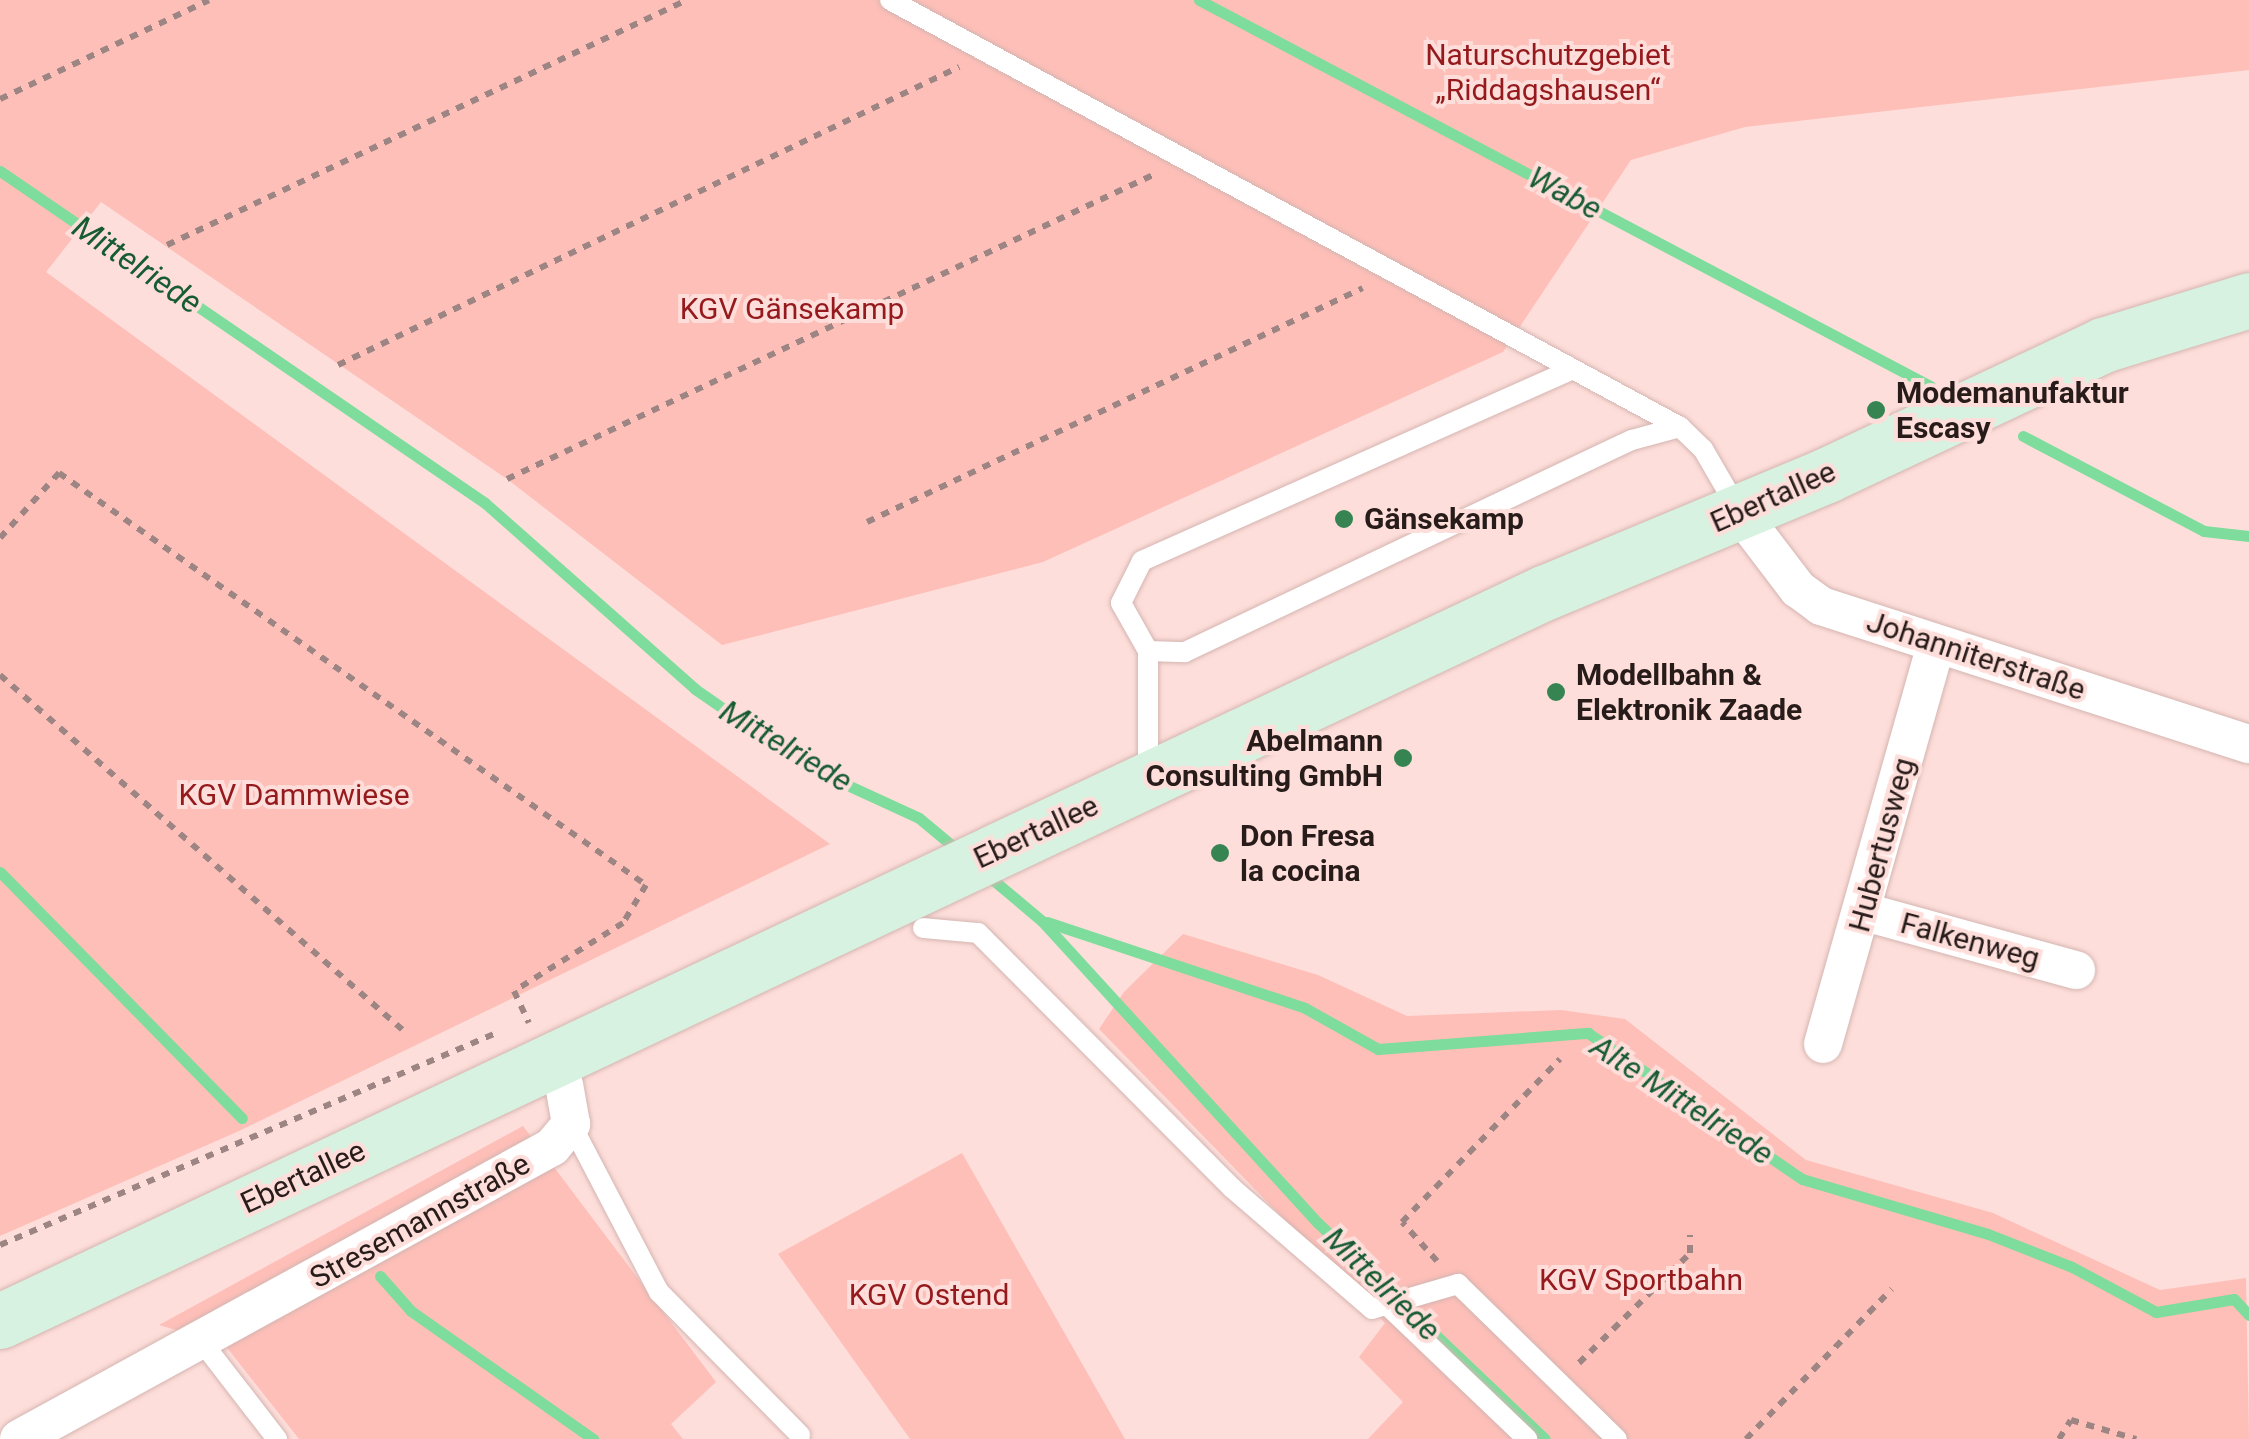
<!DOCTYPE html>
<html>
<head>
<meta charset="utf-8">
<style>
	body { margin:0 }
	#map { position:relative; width:2249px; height:1439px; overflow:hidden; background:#fededa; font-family:Roboto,sans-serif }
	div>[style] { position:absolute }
	.green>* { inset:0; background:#febfb8 }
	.stream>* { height:11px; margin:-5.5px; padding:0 5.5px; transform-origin:5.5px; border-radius:5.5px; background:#7edc9c }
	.path>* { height:6px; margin-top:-3px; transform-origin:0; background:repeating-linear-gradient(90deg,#9c8582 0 8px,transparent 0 16px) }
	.roads { filter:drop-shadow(0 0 2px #d4b5b1) drop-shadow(0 0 2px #d4b5b1) }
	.service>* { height:20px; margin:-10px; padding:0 10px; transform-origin:10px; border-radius:10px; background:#fff }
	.minor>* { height:38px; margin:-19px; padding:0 19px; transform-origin:19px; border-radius:19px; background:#fff }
	.secondary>* { height:55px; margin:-27.5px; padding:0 27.5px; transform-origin:27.5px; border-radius:27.5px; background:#d7f2e0 }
	.dots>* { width:28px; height:28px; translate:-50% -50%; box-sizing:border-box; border:5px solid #fededa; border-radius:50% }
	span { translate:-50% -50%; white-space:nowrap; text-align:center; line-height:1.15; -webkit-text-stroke:8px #fededa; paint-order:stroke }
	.park-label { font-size:30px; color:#951a1d }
	.poi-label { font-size:30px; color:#271c1a; font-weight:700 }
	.left { translate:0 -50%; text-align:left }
	.right { translate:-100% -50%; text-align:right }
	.street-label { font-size:30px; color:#271c1a }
	.water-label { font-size:32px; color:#175b33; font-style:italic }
</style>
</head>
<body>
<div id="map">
	<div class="green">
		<i style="clip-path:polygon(0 0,2249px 0,2249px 70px,1745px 127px,1631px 160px,1503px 352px,1043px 562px,722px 645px,507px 479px,101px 202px,46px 272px,830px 844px,239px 1131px,0 1236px)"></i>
		<i style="clip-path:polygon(1183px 934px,1318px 975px,1407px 1016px,1561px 1010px,1625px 1019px,1806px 1160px,1993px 1213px,2160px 1290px,2246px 1278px,2249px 1439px,1368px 1439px,1403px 1402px,1359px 1357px,1385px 1323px,1099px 1029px,1124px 992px)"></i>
		<i style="clip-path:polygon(523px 1126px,716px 1382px,671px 1424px,683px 1439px,299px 1439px,224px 1344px,159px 1325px)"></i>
		<i style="clip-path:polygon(962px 1153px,1125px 1439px,910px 1439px,778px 1254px)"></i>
	</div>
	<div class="stream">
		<i style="left:1199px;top:0;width:827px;rotate:27.84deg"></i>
		<i style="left:0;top:171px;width:588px;rotate:34.39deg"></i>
		<i style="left:485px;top:503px;width:281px;rotate:41.5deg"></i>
		<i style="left:695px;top:689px;width:135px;rotate:34.7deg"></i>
		<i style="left:806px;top:766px;width:124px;rotate:24.7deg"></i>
		<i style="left:919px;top:818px;width:55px;rotate:39.8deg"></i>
		<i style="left:2023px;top:436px;width:204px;rotate:27.7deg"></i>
		<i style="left:2204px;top:531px;width:45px;rotate:6.3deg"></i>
		<i style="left:0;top:872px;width:345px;rotate:45.5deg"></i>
		<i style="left:986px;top:874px;width:73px;rotate:40deg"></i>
		<i style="left:1042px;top:921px;width:409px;rotate:47.6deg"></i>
		<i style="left:1318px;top:1223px;width:313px;rotate:43.6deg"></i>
		<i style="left:1047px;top:922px;width:272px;rotate:18.4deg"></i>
		<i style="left:1305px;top:1008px;width:84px;rotate:29.3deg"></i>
		<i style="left:1378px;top:1049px;width:211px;rotate:-4.4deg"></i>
		<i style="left:1588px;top:1033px;width:259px;rotate:34.3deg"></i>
		<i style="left:1802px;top:1179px;width:194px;rotate:16.5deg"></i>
		<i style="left:1988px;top:1234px;width:90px;rotate:21.4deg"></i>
		<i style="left:2072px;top:1267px;width:95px;rotate:28.2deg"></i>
		<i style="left:2156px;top:1312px;width:79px;rotate:-9.5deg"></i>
		<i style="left:2234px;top:1299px;width:22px;rotate:47deg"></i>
		<i style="left:380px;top:1276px;width:47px;rotate:48.5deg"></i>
		<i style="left:411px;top:1311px;width:223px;rotate:35.1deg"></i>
	</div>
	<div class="path">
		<i style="left:0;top:99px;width:231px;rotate:-25.3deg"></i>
		<i style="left:167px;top:245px;width:575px;rotate:-25.23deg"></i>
		<i style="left:338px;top:365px;width:689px;rotate:-25.64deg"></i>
		<i style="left:507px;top:479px;width:718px;rotate:-25.21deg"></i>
		<i style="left:867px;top:522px;width:548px;rotate:-25.26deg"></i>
		<i style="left:0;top:538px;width:88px;rotate:-47.8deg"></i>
		<i style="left:59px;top:473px;width:717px;rotate:35.06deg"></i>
		<i style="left:646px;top:885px;width:44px;rotate:121.2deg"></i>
		<i style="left:623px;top:923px;width:128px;rotate:148deg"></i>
		<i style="left:514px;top:991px;width:35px;rotate:65deg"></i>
		<i style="left:0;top:675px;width:540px;rotate:41.4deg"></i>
		<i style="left:0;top:1245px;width:539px;rotate:-23.14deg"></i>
		<i style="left:1437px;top:1261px;width:52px;rotate:-131.9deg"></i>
		<i style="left:1402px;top:1222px;width:227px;rotate:-45.9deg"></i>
		<i style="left:1579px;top:1363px;width:156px;rotate:-44.7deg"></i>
		<i style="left:1690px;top:1253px;width:18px;rotate:-90deg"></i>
		<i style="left:1746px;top:1439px;width:209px;rotate:-45.8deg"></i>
		<i style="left:2059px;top:1439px;width:22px;rotate:-58deg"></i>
		<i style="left:2071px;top:1420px;width:68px;rotate:16.3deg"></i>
	</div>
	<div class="roads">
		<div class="service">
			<i style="left:890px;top:0;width:898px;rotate:28.39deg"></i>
			<i style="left:1680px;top:427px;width:32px;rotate:44deg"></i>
			<i style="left:1703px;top:449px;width:72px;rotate:59.9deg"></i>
			<i style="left:1571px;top:370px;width:470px;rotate:156deg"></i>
			<i style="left:1142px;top:561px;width:47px;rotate:116.6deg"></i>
			<i style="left:1121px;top:603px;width:55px;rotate:60.6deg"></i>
			<i style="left:1148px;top:651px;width:37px;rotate:2deg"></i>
			<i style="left:1185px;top:652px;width:495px;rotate:-25.4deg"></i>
			<i style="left:1632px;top:440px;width:50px;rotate:-15.2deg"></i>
			<i style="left:1148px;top:774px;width:123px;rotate:-90deg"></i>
			<i style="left:923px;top:928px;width:55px;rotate:5.2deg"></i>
			<i style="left:978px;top:933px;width:360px;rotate:45.1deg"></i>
			<i style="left:1232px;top:1188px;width:185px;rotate:40.8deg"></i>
			<i style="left:1372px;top:1309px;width:90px;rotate:-16.2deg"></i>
			<i style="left:1458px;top:1284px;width:222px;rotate:44.3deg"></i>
			<i style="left:571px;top:1124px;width:190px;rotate:62.4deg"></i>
			<i style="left:659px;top:1292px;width:201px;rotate:45.4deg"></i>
			<i style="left:1387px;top:1305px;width:194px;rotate:43.7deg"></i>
			<i style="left:202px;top:1342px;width:123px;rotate:52.3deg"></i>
		</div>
		<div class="minor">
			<i style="left:1740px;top:513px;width:96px;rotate:52.7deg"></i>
			<i style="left:1798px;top:589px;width:29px;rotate:36deg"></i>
			<i style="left:1821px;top:606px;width:450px;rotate:17.9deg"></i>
			<i style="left:1865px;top:912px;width:219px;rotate:15.4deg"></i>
			<i style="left:1823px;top:1044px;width:415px;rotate:-74.2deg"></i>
			<i style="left:19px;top:1439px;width:608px;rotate:-28.72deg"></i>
			<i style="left:552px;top:1147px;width:30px;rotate:-50deg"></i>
			<i style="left:571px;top:1124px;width:39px;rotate:-100deg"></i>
			<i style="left:564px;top:1086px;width:30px;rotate:-124deg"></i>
		</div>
		<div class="secondary">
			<i style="left:0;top:1321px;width:1709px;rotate:-25.25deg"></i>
			<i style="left:1546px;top:592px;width:304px;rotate:-22.6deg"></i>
			<i style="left:1827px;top:475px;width:305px;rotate:-25.2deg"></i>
			<i style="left:2103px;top:345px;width:153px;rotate:-17.1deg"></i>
		</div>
	</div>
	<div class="dots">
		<i style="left:1876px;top:410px;background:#378453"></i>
		<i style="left:1344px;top:519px;background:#378453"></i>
		<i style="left:1556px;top:692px;background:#378453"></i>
		<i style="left:1403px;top:758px;background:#378453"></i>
		<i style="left:1220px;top:853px;background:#378453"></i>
	</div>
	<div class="park-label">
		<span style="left:1548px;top:72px">Naturschutzgebiet<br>„Riddagshausen“</span>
		<span style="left:792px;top:309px">KGV Gänsekamp</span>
		<span style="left:294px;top:795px">KGV Dammwiese</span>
		<span style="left:1641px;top:1280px">KGV Sportbahn</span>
		<span style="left:929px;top:1295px">KGV Ostend</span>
	</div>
	<div class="poi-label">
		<span class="left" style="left:1896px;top:410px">Modemanufaktur<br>Escasy</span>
		<span class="left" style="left:1364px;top:519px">Gänsekamp</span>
		<span class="left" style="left:1576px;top:692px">Modellbahn &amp;<br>Elektronik Zaade</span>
		<span class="right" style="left:1383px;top:758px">Abelmann<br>Consulting GmbH</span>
		<span class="left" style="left:1240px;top:853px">Don Fresa<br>la cocina</span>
	</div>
	<div class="street-label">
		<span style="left:1773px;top:497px;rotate:-24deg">Ebertallee</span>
		<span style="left:1976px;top:656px;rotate:18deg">Johanniterstraße</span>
		<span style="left:1036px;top:832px;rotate:-25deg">Ebertallee</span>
		<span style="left:1882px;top:845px;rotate:-75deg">Hubertusweg</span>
		<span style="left:1970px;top:941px;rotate:15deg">Falkenweg</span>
		<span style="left:303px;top:1177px;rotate:-25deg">Ebertallee</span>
		<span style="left:420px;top:1221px;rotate:-29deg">Stresemannstraße</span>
	</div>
	<div class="water-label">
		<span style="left:1565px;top:193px;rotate:28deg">Wabe</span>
		<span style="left:137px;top:265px;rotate:34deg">Mittelriede</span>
		<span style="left:786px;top:746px;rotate:31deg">Mittelriede</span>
		<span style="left:1682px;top:1100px;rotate:33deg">Alte Mittelriede</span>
		<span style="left:1382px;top:1284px;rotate:44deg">Mittelriede</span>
	</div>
</div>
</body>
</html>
